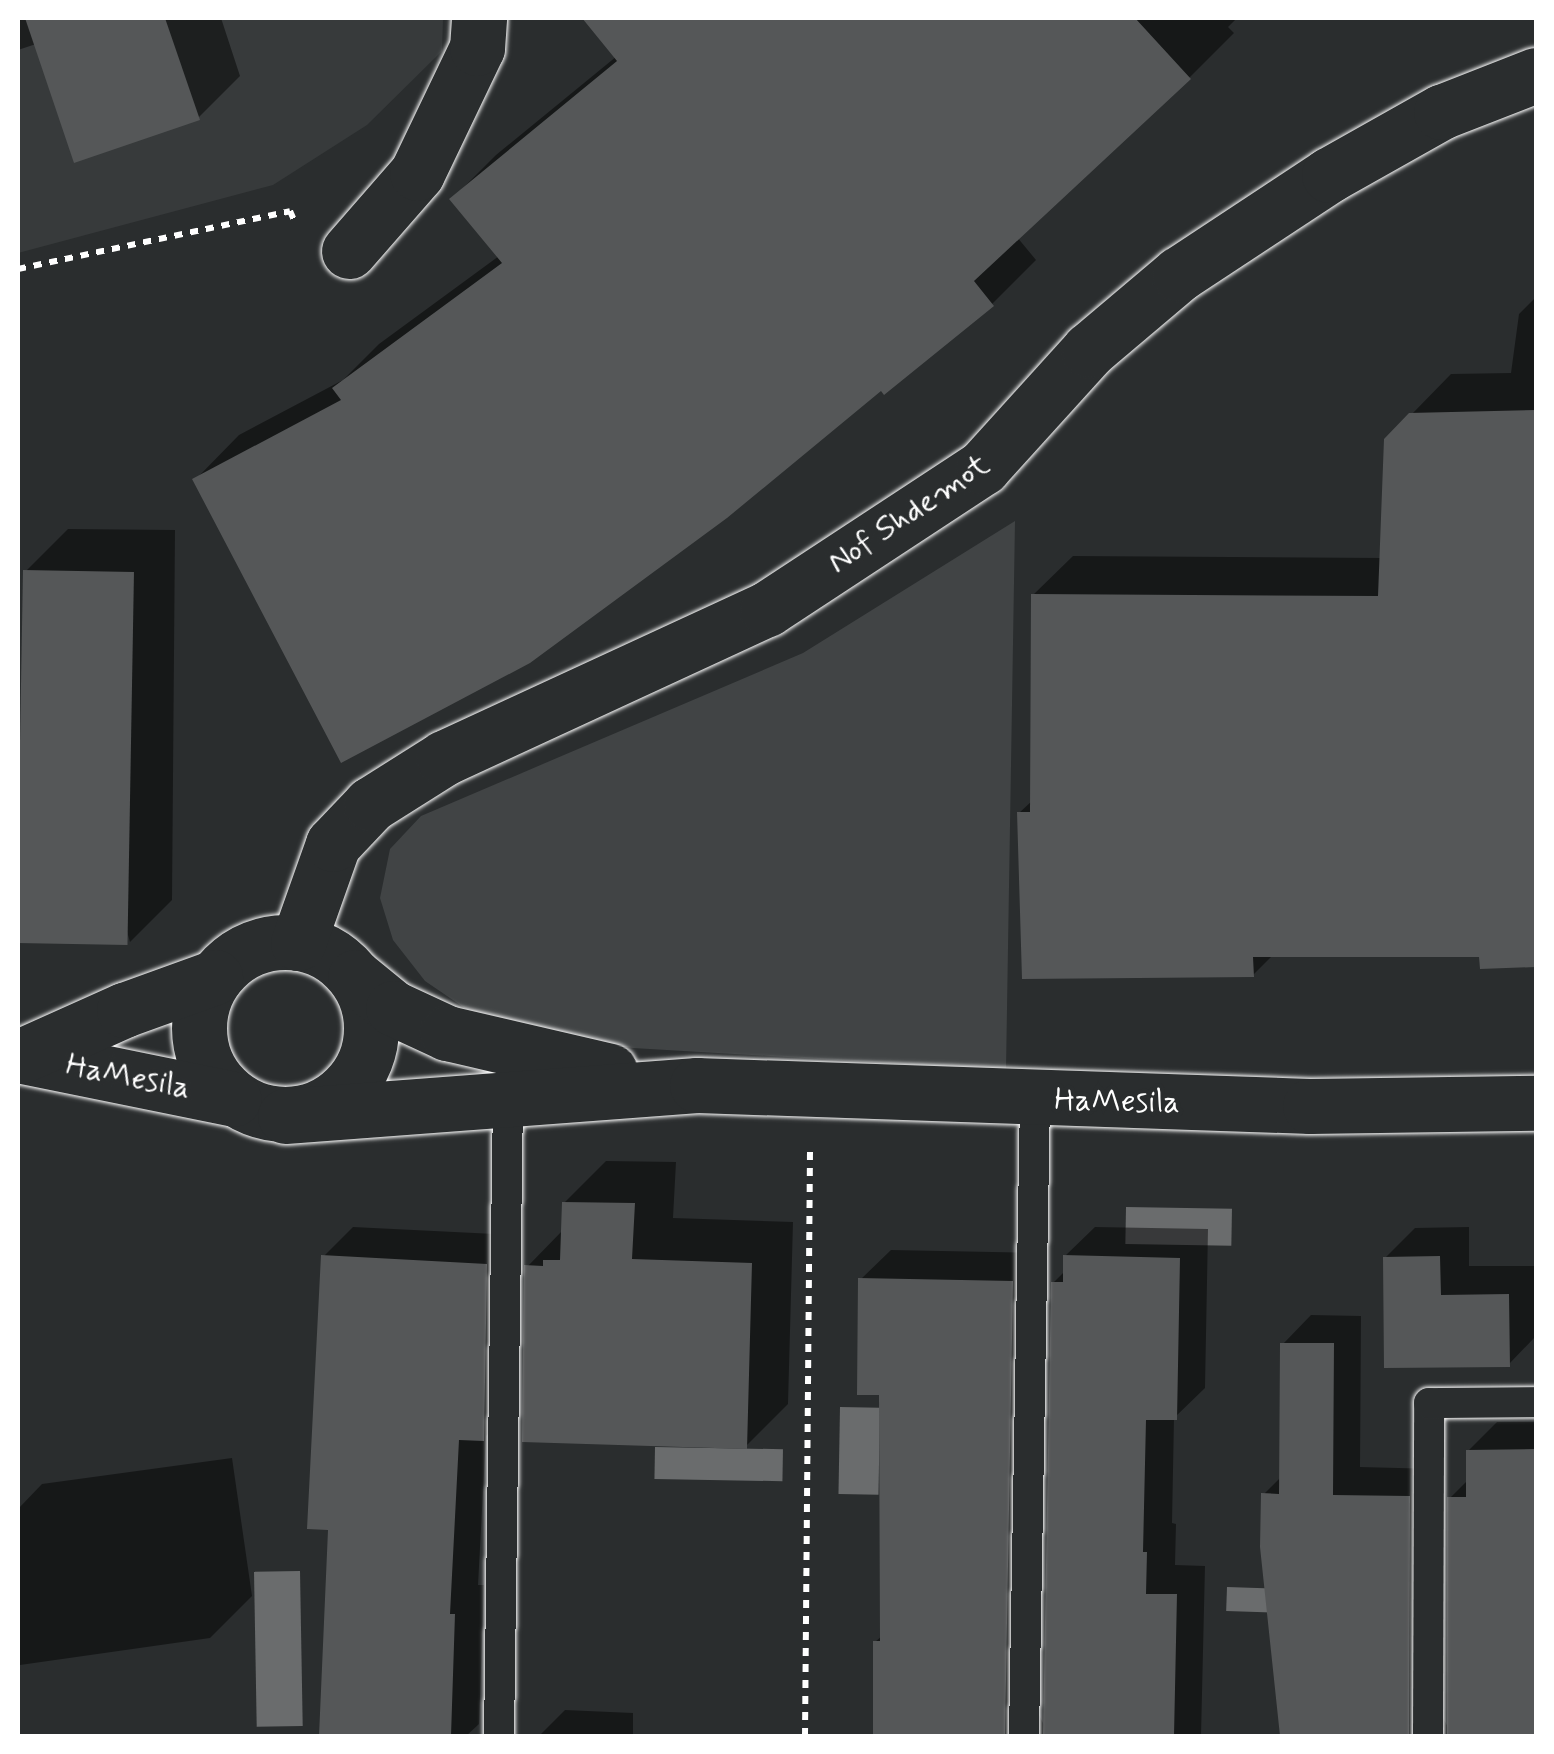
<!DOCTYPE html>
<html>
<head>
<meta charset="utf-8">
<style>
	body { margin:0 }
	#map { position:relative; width:1554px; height:1754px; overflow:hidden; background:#2a2d2e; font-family:Mynerve,sans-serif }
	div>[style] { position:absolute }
	.built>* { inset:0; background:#373a3b }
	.green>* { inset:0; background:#414445 }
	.water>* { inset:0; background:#6a6c6d; transform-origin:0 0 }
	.shadow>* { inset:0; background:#0007 }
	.building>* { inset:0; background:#555758; transform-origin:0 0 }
	.path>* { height:6px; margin-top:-3px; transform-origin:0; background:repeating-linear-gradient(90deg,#fff 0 8px,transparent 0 16px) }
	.roads { filter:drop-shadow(0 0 2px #fff) drop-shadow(0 0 2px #fff) }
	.service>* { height:30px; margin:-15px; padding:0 15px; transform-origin:15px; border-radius:15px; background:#2a2d2e }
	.minor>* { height:55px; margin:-27.5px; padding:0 27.5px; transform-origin:27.5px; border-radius:27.5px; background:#2a2d2e }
	.minor>.ring { margin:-27.5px; padding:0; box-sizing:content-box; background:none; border:55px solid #2a2d2e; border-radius:50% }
	span { translate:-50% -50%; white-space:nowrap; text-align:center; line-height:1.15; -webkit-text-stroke:9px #2a2d2e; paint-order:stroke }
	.street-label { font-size:32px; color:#fff }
	.frame { position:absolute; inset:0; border:20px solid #fff; pointer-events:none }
</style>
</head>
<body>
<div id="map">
	<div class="built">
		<i style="clip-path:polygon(18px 18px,443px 18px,442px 51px,367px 125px,273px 185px,18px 253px)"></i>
	</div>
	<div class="green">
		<i style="clip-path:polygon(1015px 521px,1006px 1070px,633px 1048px,491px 1026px,425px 981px,393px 940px,380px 898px,390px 849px,421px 816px,803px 653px)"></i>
	</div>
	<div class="water">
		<i style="left:1126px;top:1207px;width:106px;height:37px;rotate:1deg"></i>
		<i style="left:840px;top:1407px;width:40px;height:87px;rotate:1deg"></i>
		<i style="left:655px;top:1447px;width:128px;height:32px;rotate:1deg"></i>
		<i style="left:300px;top:1571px;width:155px;height:46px;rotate:89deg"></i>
		<i style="left:1227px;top:1587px;width:97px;height:24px;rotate:2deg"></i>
	</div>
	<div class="shadow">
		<i style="clip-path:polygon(18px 18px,221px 18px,240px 76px,198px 118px,36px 44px,18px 50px)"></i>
		<i style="clip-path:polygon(587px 18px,842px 18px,851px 29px,864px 18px,1237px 18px,1228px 27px,1234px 33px,1190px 77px,1017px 237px,1036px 260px,992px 304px,881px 387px,195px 480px,239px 435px,343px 380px,379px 344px,499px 256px,452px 199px,496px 155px,617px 56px)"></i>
		<i style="clip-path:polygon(1536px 297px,1536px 965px,1482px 966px,1482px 954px,1273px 955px,1253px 975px,1019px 813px,1033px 800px,1033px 595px,1073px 556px,1382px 558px,1411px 415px,1451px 374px,1511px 373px,1519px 314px)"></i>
		<i style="clip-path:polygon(68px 529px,175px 530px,172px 900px,130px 942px,26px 571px)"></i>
		<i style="clip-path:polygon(606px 1161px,676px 1162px,673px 1218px,793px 1222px,788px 1404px,746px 1446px,527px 1267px,563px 1230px,564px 1203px)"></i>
		<i style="clip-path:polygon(353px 1227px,515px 1235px,513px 1409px,486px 1436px,478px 1585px,484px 1585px,479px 1724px,466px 1736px,323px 1736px,330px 1528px,323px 1257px)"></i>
		<i style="clip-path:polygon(1095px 1227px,1208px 1229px,1205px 1388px,1174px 1418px,1172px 1523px,1176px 1524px,1175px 1565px,1205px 1566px,1201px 1736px,875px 1736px,875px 1642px,883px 1635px,882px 1393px,861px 1279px,891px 1250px,1042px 1253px,1034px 1705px,1045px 1727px,1053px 1283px,1065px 1271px,1065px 1256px)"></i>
		<i style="clip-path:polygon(1469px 1227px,1469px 1266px,1536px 1266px,1536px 1336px,1509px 1364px,1385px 1258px,1415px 1228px)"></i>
		<i style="clip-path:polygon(1311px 1315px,1361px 1316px,1360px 1467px,1437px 1469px,1437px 1707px,1449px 1729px,1450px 1498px,1468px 1480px,1468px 1451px,1497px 1422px,1536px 1422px,1536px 1736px,1283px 1736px,1262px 1547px,1264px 1494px,1282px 1476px,1283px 1344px)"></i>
		<i style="clip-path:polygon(232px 1458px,252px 1596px,210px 1638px,20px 1665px,18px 1509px,42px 1484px)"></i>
		<i style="clip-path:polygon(565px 1710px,633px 1713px,633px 1736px,539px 1736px)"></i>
	</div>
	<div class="building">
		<i style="clip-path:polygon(25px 18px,165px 18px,200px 120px,74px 163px)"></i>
		<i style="clip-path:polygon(582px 18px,1135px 18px,1191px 79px,974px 281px,994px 306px,884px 395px,881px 391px,727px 518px,530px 663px,341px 763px,192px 479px,341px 400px,332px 388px,502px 263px,449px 199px,617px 61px)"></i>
		<i style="clip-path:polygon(1536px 410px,1536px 967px,1480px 969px,1479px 957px,1253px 957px,1254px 977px,1022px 979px,1017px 812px,1030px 812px,1031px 594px,1378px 596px,1384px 439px,1409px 413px)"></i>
		<i style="left:23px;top:570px;width:111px;height:373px;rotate:1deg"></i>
		<i style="clip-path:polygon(562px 1202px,635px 1203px,632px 1259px,752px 1263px,747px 1449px,522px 1442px,524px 1265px,543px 1266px,543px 1260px,560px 1260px)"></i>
		<i style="clip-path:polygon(321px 1255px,487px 1264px,484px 1441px,459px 1440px,450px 1614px,455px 1614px,451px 1736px,319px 1736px,328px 1530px,307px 1529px)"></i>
		<i style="clip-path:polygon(1063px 1255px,1180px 1258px,1177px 1420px,1146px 1420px,1143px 1552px,1147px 1552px,1146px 1594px,1177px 1594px,1174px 1736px,1043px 1736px,1051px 1282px,1063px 1282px)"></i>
		<i style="clip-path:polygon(1440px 1256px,1441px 1295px,1509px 1294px,1510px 1367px,1384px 1368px,1383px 1257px)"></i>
		<i style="clip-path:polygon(858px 1278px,1013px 1281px,1005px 1736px,873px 1736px,873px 1641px,880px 1641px,879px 1395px,857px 1395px)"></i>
		<i style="clip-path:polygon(1280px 1343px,1334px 1343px,1333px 1495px,1410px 1496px,1409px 1736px,1280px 1736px,1260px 1547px,1261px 1493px,1279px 1494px)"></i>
		<i style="clip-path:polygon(1536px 1449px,1536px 1736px,1447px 1736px,1447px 1497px,1466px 1497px,1466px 1450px)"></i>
	</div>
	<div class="path">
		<i style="left:18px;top:269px;width:278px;rotate:-12deg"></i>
		<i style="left:290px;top:211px;width:10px;rotate:66deg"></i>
		<i style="left:805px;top:1736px;width:587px;rotate:-89.51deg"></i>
	</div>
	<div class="roads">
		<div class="service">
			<i style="left:499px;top:1736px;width:639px;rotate:-89.19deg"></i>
			<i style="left:1024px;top:1736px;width:636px;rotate:-89.01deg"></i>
			<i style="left:1428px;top:1736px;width:333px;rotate:-89.8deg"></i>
			<i style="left:1429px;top:1403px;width:107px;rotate:-0.5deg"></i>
		</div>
		<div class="minor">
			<i style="left:349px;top:251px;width:103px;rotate:-48.9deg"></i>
			<i style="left:417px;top:173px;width:139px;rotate:-64.4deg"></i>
			<i style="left:477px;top:48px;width:30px;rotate:-86deg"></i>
			<i class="ring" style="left:199px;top:942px;width:117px;height:117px"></i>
			<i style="left:298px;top:943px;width:105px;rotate:-70.5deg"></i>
			<i style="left:333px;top:844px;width:55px;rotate:-46.5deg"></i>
			<i style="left:371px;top:804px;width:86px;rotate:-32.2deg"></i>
			<i style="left:444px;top:758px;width:356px;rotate:-24.8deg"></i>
			<i style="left:767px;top:609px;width:258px;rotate:-33.3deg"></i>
			<i style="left:983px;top:467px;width:158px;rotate:-47.8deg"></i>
			<i style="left:1089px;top:350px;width:118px;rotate:-40.2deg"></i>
			<i style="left:1179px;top:274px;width:180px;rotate:-33.4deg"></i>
			<i style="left:1329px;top:175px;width:129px;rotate:-29.4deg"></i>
			<i style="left:1441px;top:112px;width:102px;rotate:-21.3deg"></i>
			<i style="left:355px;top:977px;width:49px;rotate:39.2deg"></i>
			<i style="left:393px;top:1008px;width:60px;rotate:24.8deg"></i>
			<i style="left:447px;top:1033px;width:167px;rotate:13.1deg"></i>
			<i style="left:18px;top:1055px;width:220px;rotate:11.5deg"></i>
			<i style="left:21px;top:1056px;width:113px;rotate:-24.1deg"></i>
			<i style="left:124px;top:1010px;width:97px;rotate:-19.9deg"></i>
			<i style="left:285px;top:1116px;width:413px;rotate:-4.3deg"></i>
			<i style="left:697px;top:1085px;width:613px;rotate:1.96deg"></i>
			<i style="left:1310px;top:1106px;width:226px;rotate:-0.8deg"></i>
		</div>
	</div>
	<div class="street-label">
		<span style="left:909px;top:514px;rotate:-34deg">Nof Shdemot</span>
		<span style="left:128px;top:1077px;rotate:11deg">HaMesila</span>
		<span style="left:1117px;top:1102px;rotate:1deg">HaMesila</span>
	</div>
	<div class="frame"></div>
</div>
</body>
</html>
